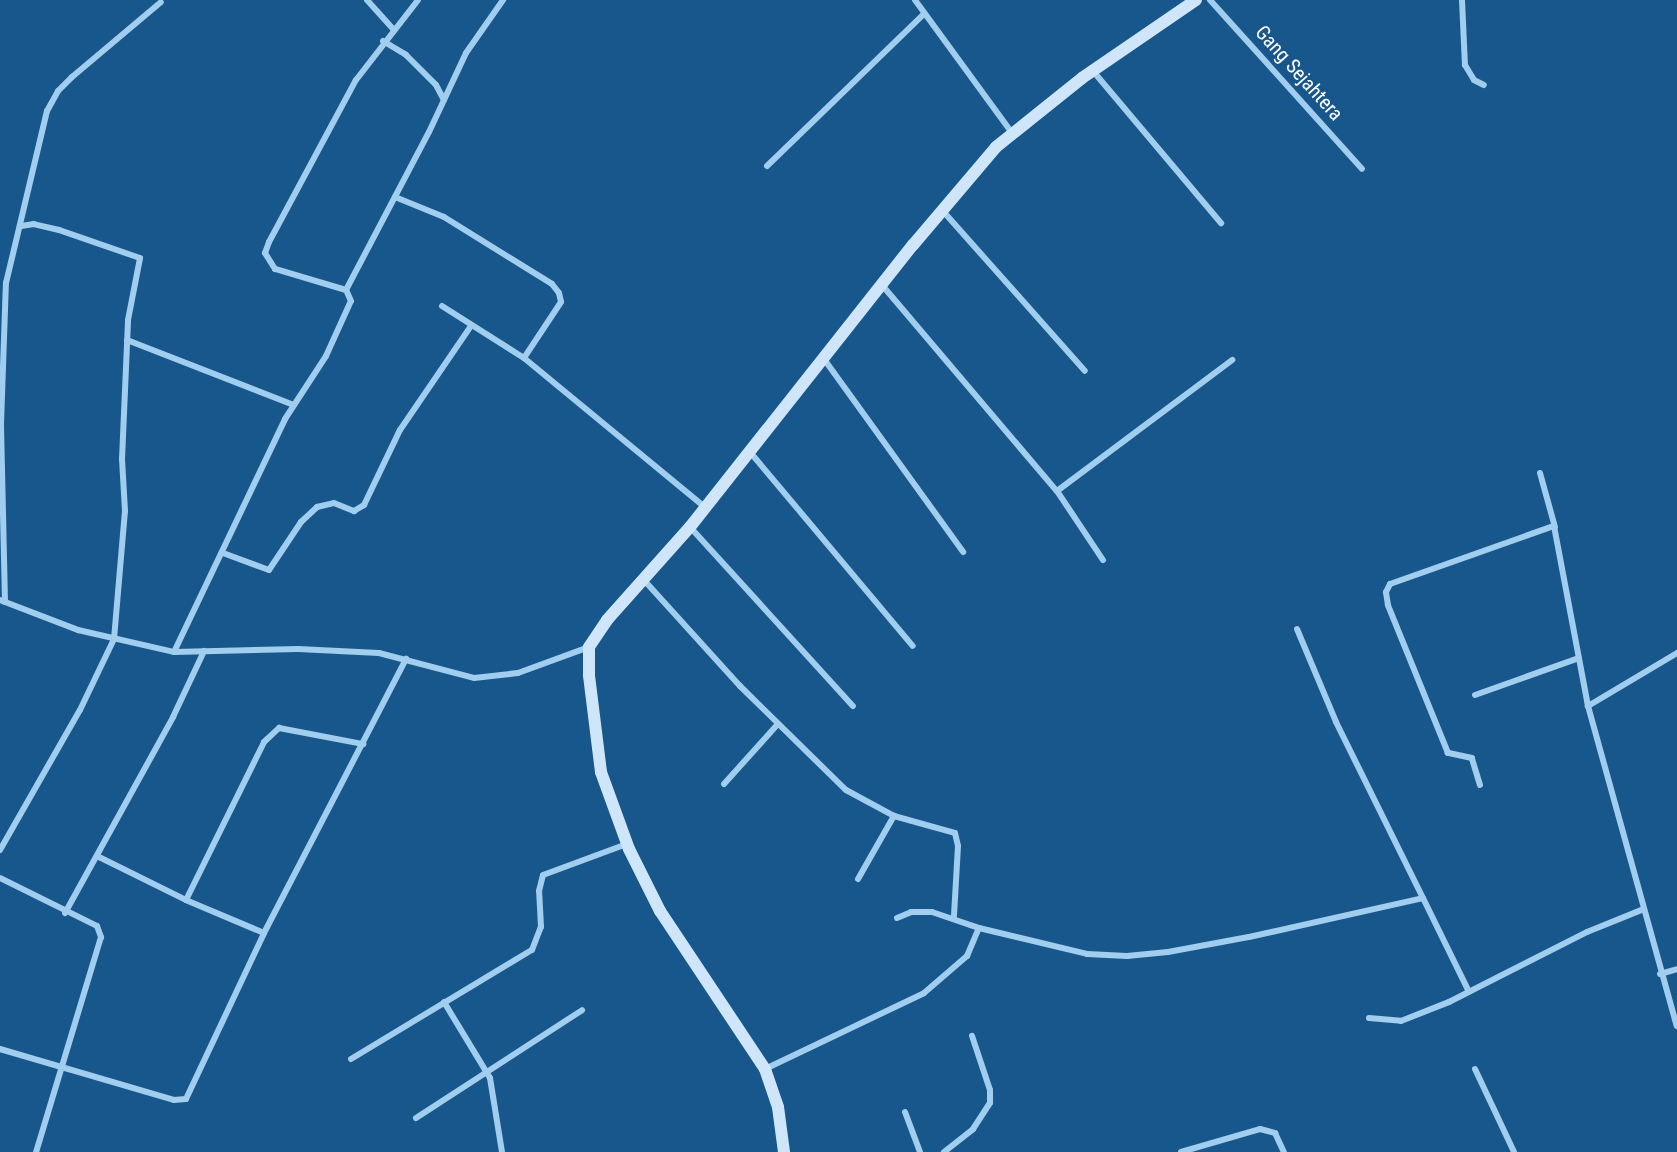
<!DOCTYPE html>
<html>
<head>
<meta charset="utf-8">
<style>
	body { margin:0 }
	#map { position:relative; width:1677px; height:1152px; overflow:hidden; background:#17578c; font-family:"Roboto Condensed",sans-serif }
	div>[style] { position:absolute }
	.street>* { height:6px; margin:-3px; padding:0 3px; transform-origin:3px; border-radius:3px; background:#a1cdef }
	.secondary>* { height:12px; margin:-6px; padding:0 6px; transform-origin:6px; border-radius:6px; background:#cfe6fa }
	span { translate:-50% -50%; white-space:nowrap; text-align:center; line-height:1.15; -webkit-text-stroke:5px #17578c; paint-order:stroke }
	.street-label { font-size:20px; color:#fff }
</style>
</head>
<body>
<div id="map">
	<div class="street">
		<i style="left:367px;top:0;width:39px;rotate:48deg"></i>
		<i style="left:915px;top:0;width:165px;rotate:53.9deg"></i>
		<i style="left:1210px;top:0;width:227px;rotate:48deg"></i>
		<i style="left:1462px;top:0;width:65px;rotate:87.4deg"></i>
		<i style="left:1465px;top:65px;width:17px;rotate:59deg"></i>
		<i style="left:1474px;top:80px;width:11px;rotate:27deg"></i>
		<i style="left:383px;top:41px;width:27px;rotate:31deg"></i>
		<i style="left:406px;top:55px;width:42px;rotate:45deg"></i>
		<i style="left:436px;top:85px;width:17px;rotate:62deg"></i>
		<i style="left:1093px;top:71px;width:199px;rotate:49.9deg"></i>
		<i style="left:767px;top:166px;width:219px;rotate:-44.1deg"></i>
		<i style="left:395px;top:197px;width:53px;rotate:22.2deg"></i>
		<i style="left:444px;top:217px;width:127px;rotate:31.8deg"></i>
		<i style="left:552px;top:284px;width:11px;rotate:52deg"></i>
		<i style="left:559px;top:293px;width:9px;rotate:77deg"></i>
		<i style="left:561px;top:302px;width:67px;rotate:123.5deg"></i>
		<i style="left:942px;top:210px;width:215px;rotate:48.4deg"></i>
		<i style="left:882px;top:285px;width:270px;rotate:49.7deg"></i>
		<i style="left:1057px;top:491px;width:83px;rotate:56.3deg"></i>
		<i style="left:346px;top:290px;width:178px;rotate:-62.3deg"></i>
		<i style="left:429px;top:132px;width:87px;rotate:-64.9deg"></i>
		<i style="left:466px;top:53px;width:65px;rotate:-55.1deg"></i>
		<i style="left:442px;top:306px;width:97px;rotate:32.4deg"></i>
		<i style="left:524px;top:358px;width:234px;rotate:39.5deg"></i>
		<i style="left:127px;top:340px;width:179px;rotate:21.3deg"></i>
		<i style="left:824px;top:359px;width:238px;rotate:54.2deg"></i>
		<i style="left:750px;top:452px;width:253px;rotate:50deg"></i>
		<i style="left:1540px;top:473px;width:56px;rotate:74.5deg"></i>
		<i style="left:1057px;top:491px;width:219px;rotate:-36.8deg"></i>
		<i style="left:690px;top:527px;width:242px;rotate:47.7deg"></i>
		<i style="left:223px;top:553px;width:49px;rotate:20.3deg"></i>
		<i style="left:269px;top:570px;width:58px;rotate:-56.3deg"></i>
		<i style="left:301px;top:522px;width:22px;rotate:-43deg"></i>
		<i style="left:317px;top:507px;width:17px;rotate:-13deg"></i>
		<i style="left:334px;top:503px;width:22px;rotate:22deg"></i>
		<i style="left:354px;top:511px;width:12px;rotate:-31deg"></i>
		<i style="left:364px;top:505px;width:83px;rotate:-64.4deg"></i>
		<i style="left:400px;top:430px;width:126px;rotate:-55.7deg"></i>
		<i style="left:643px;top:579px;width:144px;rotate:47.8deg"></i>
		<i style="left:740px;top:686px;width:148px;rotate:44.5deg"></i>
		<i style="left:846px;top:790px;width:55px;rotate:28.4deg"></i>
		<i style="left:894px;top:816px;width:63px;rotate:15.6deg"></i>
		<i style="left:955px;top:833px;width:13px;rotate:77deg"></i>
		<i style="left:958px;top:846px;width:70px;rotate:93.3deg"></i>
		<i style="left:0;top:600px;width:84px;rotate:21deg"></i>
		<i style="left:78px;top:630px;width:98px;rotate:12.9deg"></i>
		<i style="left:174px;top:652px;width:124px;rotate:-1.4deg"></i>
		<i style="left:298px;top:649px;width:81px;rotate:2.8deg"></i>
		<i style="left:379px;top:653px;width:98px;rotate:14.7deg"></i>
		<i style="left:474px;top:678px;width:44px;rotate:-6.5deg"></i>
		<i style="left:518px;top:673px;width:76px;rotate:-20.1deg"></i>
		<i style="left:5px;top:602px;width:178px;rotate:-91.3deg"></i>
		<i style="left:1px;top:424px;width:141px;rotate:-88deg"></i>
		<i style="left:6px;top:283px;width:177px;rotate:-76.6deg"></i>
		<i style="left:47px;top:111px;width:23px;rotate:-61deg"></i>
		<i style="left:58px;top:91px;width:20px;rotate:-45deg"></i>
		<i style="left:72px;top:77px;width:116px;rotate:-40.1deg"></i>
		<i style="left:1297px;top:629px;width:101px;rotate:67.2deg"></i>
		<i style="left:1336px;top:722px;width:196px;rotate:63.7deg"></i>
		<i style="left:174px;top:652px;width:258px;rotate:-64.5deg"></i>
		<i style="left:285px;top:419px;width:75px;rotate:-56.9deg"></i>
		<i style="left:326px;top:356px;width:60px;rotate:-65.6deg"></i>
		<i style="left:351px;top:301px;width:12px;rotate:-114deg"></i>
		<i style="left:346px;top:290px;width:74px;rotate:-163.5deg"></i>
		<i style="left:275px;top:269px;width:19px;rotate:-122deg"></i>
		<i style="left:265px;top:253px;width:12px;rotate:-70deg"></i>
		<i style="left:269px;top:242px;width:184px;rotate:-61.8deg"></i>
		<i style="left:356px;top:80px;width:101px;rotate:-52.2deg"></i>
		<i style="left:1677px;top:653px;width:104px;rotate:149.2deg"></i>
		<i style="left:1588px;top:706px;width:332px;rotate:74.5deg"></i>
		<i style="left:1475px;top:695px;width:110px;rotate:-19.6deg"></i>
		<i style="left:724px;top:784px;width:79px;rotate:-48.1deg"></i>
		<i style="left:1480px;top:785px;width:28px;rotate:-107deg"></i>
		<i style="left:1472px;top:758px;width:25px;rotate:-168deg"></i>
		<i style="left:1448px;top:753px;width:160px;rotate:-112.1deg"></i>
		<i style="left:1388px;top:605px;width:13px;rotate:-99deg"></i>
		<i style="left:1386px;top:592px;width:9px;rotate:-63deg"></i>
		<i style="left:1390px;top:584px;width:174px;rotate:-19.5deg"></i>
		<i style="left:1554px;top:526px;width:183px;rotate:79.3deg"></i>
		<i style="left:0;top:850px;width:161px;rotate:-60.3deg"></i>
		<i style="left:80px;top:710px;width:79px;rotate:-64.4deg"></i>
		<i style="left:114px;top:639px;width:128px;rotate:-85.1deg"></i>
		<i style="left:125px;top:511px;width:52px;rotate:-93.3deg"></i>
		<i style="left:122px;top:459px;width:139px;rotate:-87.5deg"></i>
		<i style="left:128px;top:320px;width:63px;rotate:-79deg"></i>
		<i style="left:140px;top:258px;width:86px;rotate:-160.9deg"></i>
		<i style="left:59px;top:230px;width:26px;rotate:-167deg"></i>
		<i style="left:34px;top:224px;width:13px;rotate:171deg"></i>
		<i style="left:97px;top:856px;width:99px;rotate:26.3deg"></i>
		<i style="left:0;top:878px;width:108px;rotate:26.3deg"></i>
		<i style="left:97px;top:926px;width:12px;rotate:70deg"></i>
		<i style="left:101px;top:937px;width:225px;rotate:106.8deg"></i>
		<i style="left:858px;top:879px;width:73px;rotate:-60.3deg"></i>
		<i style="left:65px;top:913px;width:224px;rotate:-61.1deg"></i>
		<i style="left:173px;top:717px;width:73px;rotate:-64.8deg"></i>
		<i style="left:897px;top:918px;width:15px;rotate:-23deg"></i>
		<i style="left:911px;top:912px;width:21px"></i>
		<i style="left:932px;top:912px;width:50px;rotate:18.8deg"></i>
		<i style="left:264px;top:933px;width:85px;rotate:-157.1deg"></i>
		<i style="left:186px;top:900px;width:176px;rotate:-63.7deg"></i>
		<i style="left:264px;top:742px;width:21px;rotate:-43deg"></i>
		<i style="left:279px;top:728px;width:86px;rotate:10.8deg"></i>
		<i style="left:1660px;top:974px;width:18px;rotate:-16deg"></i>
		<i style="left:444px;top:1002px;width:89px;rotate:58.8deg"></i>
		<i style="left:490px;top:1078px;width:75px;rotate:80.8deg"></i>
		<i style="left:1369px;top:1018px;width:32px;rotate:5deg"></i>
		<i style="left:1401px;top:1021px;width:52px;rotate:-21.6deg"></i>
		<i style="left:1449px;top:1002px;width:155px;rotate:-26.9deg"></i>
		<i style="left:1587px;top:932px;width:61px;rotate:-22deg"></i>
		<i style="left:0;top:1049px;width:181px;rotate:16.3deg"></i>
		<i style="left:174px;top:1100px;width:12px;rotate:-5deg"></i>
		<i style="left:186px;top:1099px;width:183px;rotate:-64.8deg"></i>
		<i style="left:264px;top:933px;width:309px;rotate:-62.6deg"></i>
		<i style="left:351px;top:1059px;width:211px;rotate:-31.1deg"></i>
		<i style="left:532px;top:950px;width:25px;rotate:-69deg"></i>
		<i style="left:541px;top:927px;width:36px;rotate:-93deg"></i>
		<i style="left:539px;top:891px;width:16px;rotate:-76deg"></i>
		<i style="left:543px;top:875px;width:90px;rotate:-20.3deg"></i>
		<i style="left:765px;top:1069px;width:176px;rotate:-25.5deg"></i>
		<i style="left:924px;top:993px;width:57px;rotate:-40.7deg"></i>
		<i style="left:967px;top:956px;width:30px;rotate:-67deg"></i>
		<i style="left:979px;top:928px;width:111px;rotate:13.5deg"></i>
		<i style="left:1087px;top:954px;width:40px;rotate:2.9deg"></i>
		<i style="left:1127px;top:956px;width:41px;rotate:-5.6deg"></i>
		<i style="left:1168px;top:952px;width:82px;rotate:-10.5deg"></i>
		<i style="left:1249px;top:937px;width:178px;rotate:-12.6deg"></i>
		<i style="left:1423px;top:898px;width:102px;rotate:63.9deg"></i>
		<i style="left:1475px;top:1069px;width:92px;rotate:64.8deg"></i>
		<i style="left:905px;top:1112px;width:43px;rotate:69.4deg"></i>
		<i style="left:416px;top:1118px;width:198px;rotate:-33deg"></i>
		<i style="left:944px;top:1152px;width:37px;rotate:-38deg"></i>
		<i style="left:973px;top:1129px;width:31px;rotate:-57deg"></i>
		<i style="left:990px;top:1103px;width:13px;rotate:-90deg"></i>
		<i style="left:990px;top:1090px;width:57px;rotate:-108.4deg"></i>
		<i style="left:1181px;top:1152px;width:82px;rotate:-16.2deg"></i>
		<i style="left:1260px;top:1129px;width:16px;rotate:15deg"></i>
		<i style="left:1275px;top:1133px;width:21px;rotate:65deg"></i>
	</div>
	<div class="secondary">
		<i style="left:784px;top:1152px;width:45px;rotate:-97.6deg"></i>
		<i style="left:778px;top:1107px;width:40px;rotate:-108.9deg"></i>
		<i style="left:765px;top:1069px;width:190px;rotate:-123.6deg"></i>
		<i style="left:660px;top:911px;width:69px;rotate:-116.6deg"></i>
		<i style="left:629px;top:849px;width:82px;rotate:-110deg"></i>
		<i style="left:601px;top:772px;width:98px;rotate:-97.1deg"></i>
		<i style="left:589px;top:675px;width:28px;rotate:-90deg"></i>
		<i style="left:589px;top:647px;width:32px;rotate:-56deg"></i>
		<i style="left:607px;top:620px;width:125px;rotate:-48.3deg"></i>
		<i style="left:690px;top:527px;width:360px;rotate:-51.7deg"></i>
		<i style="left:913px;top:245px;width:128px;rotate:-49.7deg"></i>
		<i style="left:996px;top:147px;width:110px;rotate:-38.7deg"></i>
		<i style="left:1082px;top:78px;width:138px;rotate:-34.4deg"></i>
	</div>
	<div class="street-label">
		<span style="left:1299px;top:73px;rotate:48deg">Gang Sejahtera</span>
	</div>
</div>
</body>
</html>
